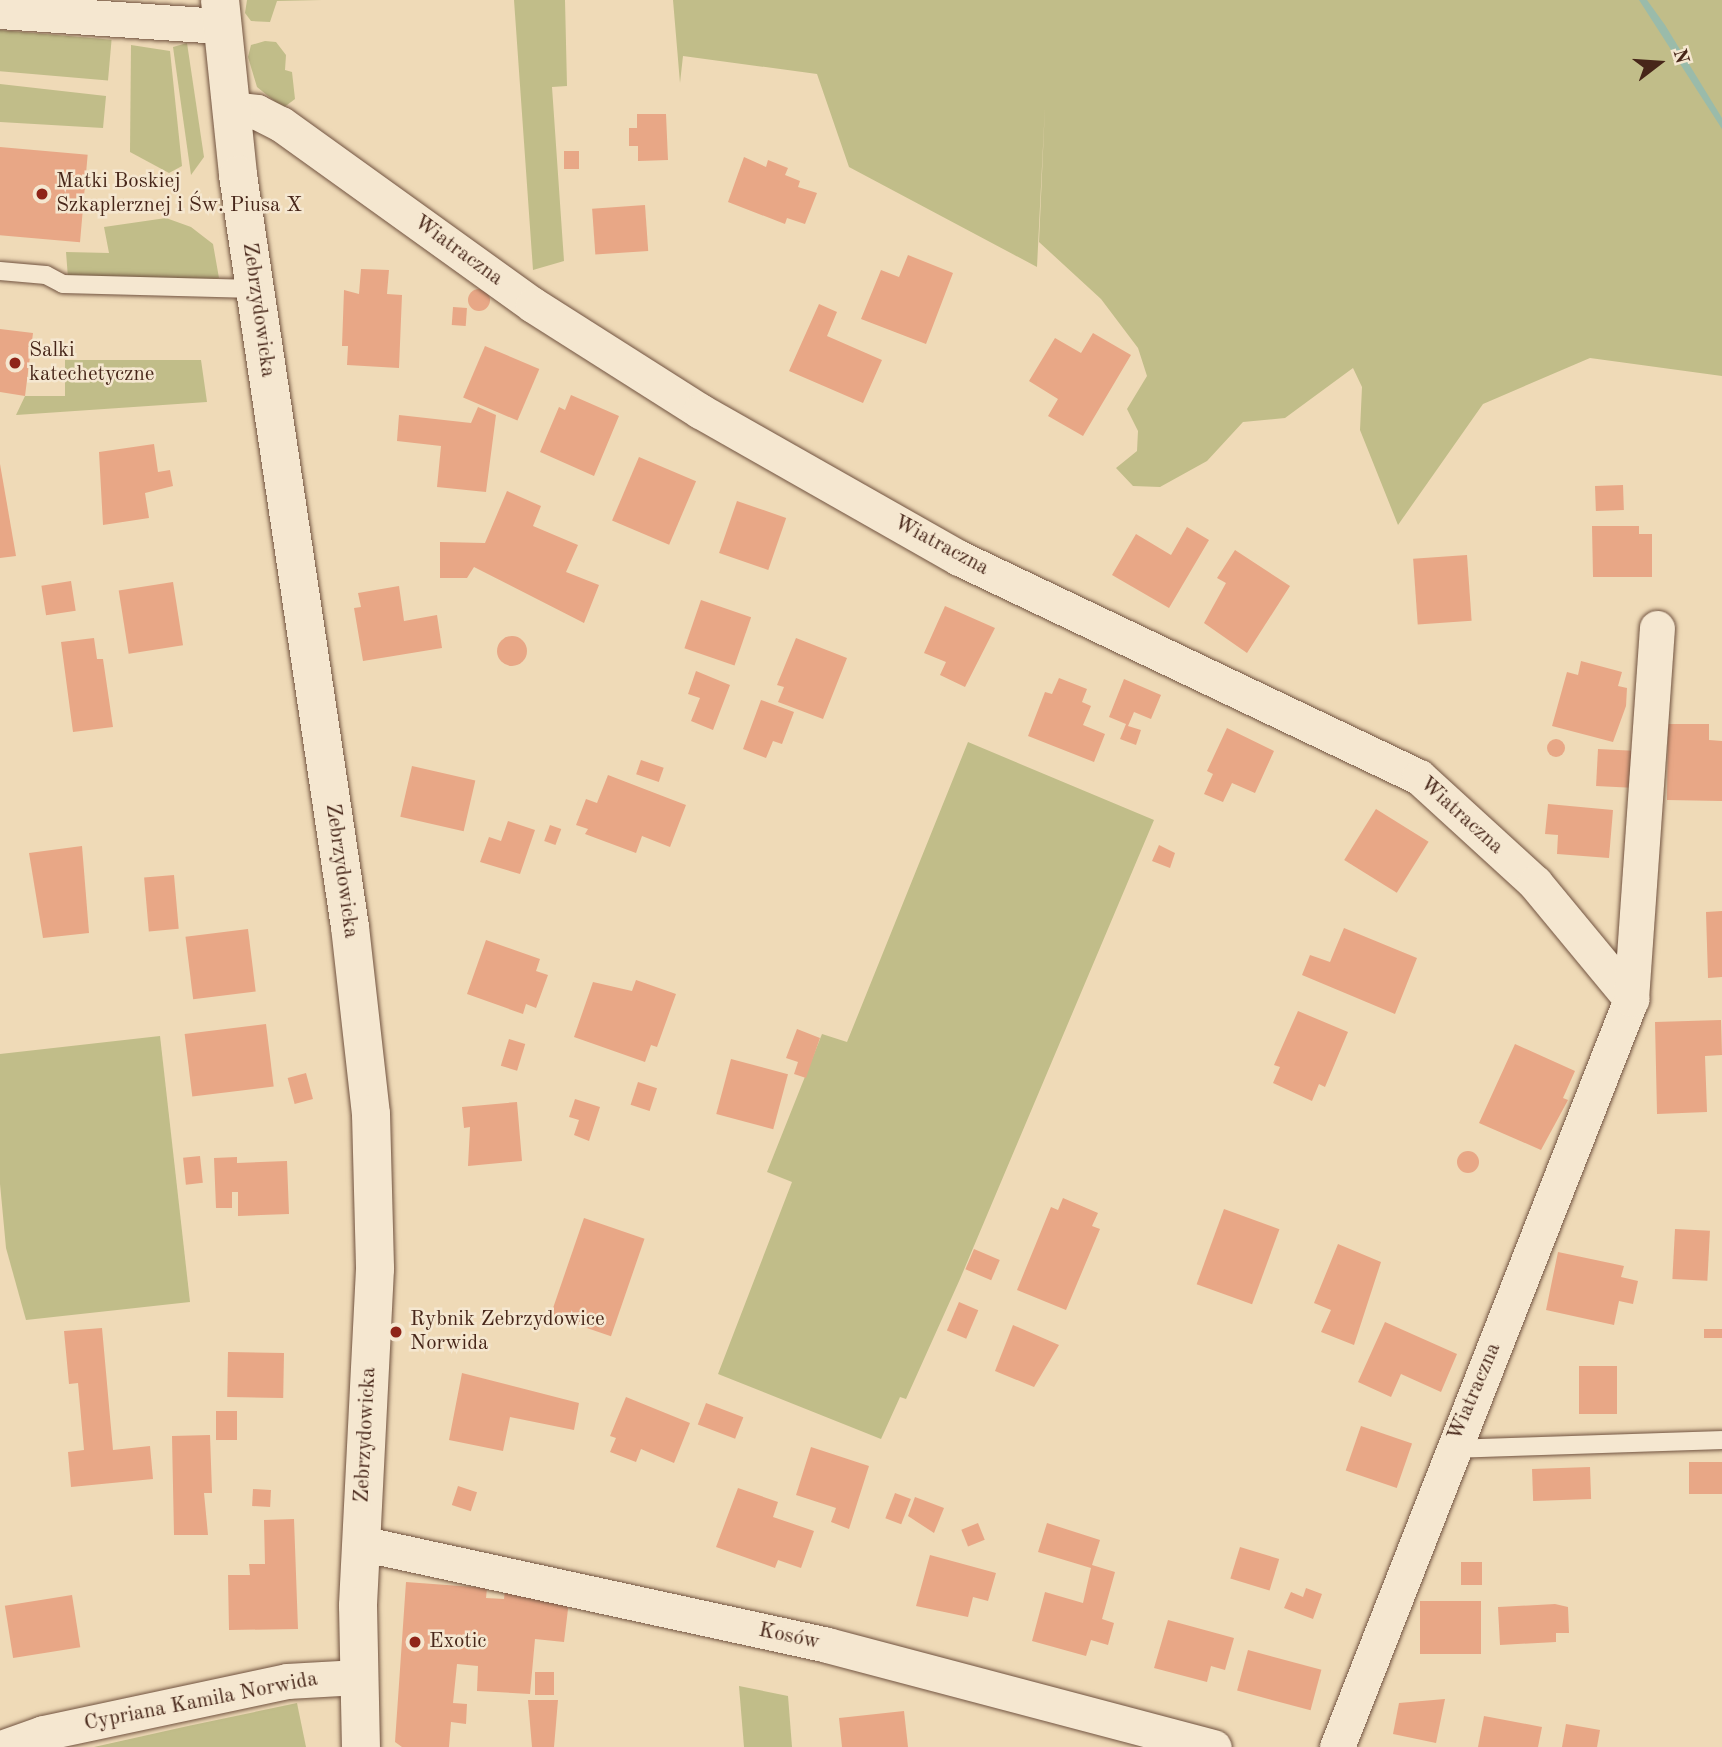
<!DOCTYPE html>
<html>
<head>
<meta charset="utf-8">
<style>
	body { margin:0 }
	#map { position:relative; width:1722px; height:1747px; overflow:hidden; background:#efdab7; font-family:"Old Standard TT",serif }
	div>[style] { position:absolute }
	.green>* { inset:0; background:#c1bd89; transform-origin:0 0 }
	.water>* { inset:0; background:#9abbaa }
	.building>* { inset:0; background:#e8a786; transform-origin:0 0 }
	.round { border-radius:50% }
	.roads { filter:drop-shadow(0 0 2px #715340) drop-shadow(0 0 2px #715340) }
	.lane>* { height:18px; margin:-9px; padding:0 9px; transform-origin:9px; border-radius:9px; background:#f5e7d0 }
	.street>* { height:35px; margin:-17.5px; padding:0 17.5px; transform-origin:17.5px; border-radius:17.5px; background:#f5e7d0 }
	.secondary>* { height:38px; margin:-19px; padding:0 19px; transform-origin:19px; border-radius:19px; background:#f5e7d0 }
	.dots>* { width:19px; height:19px; translate:-50% -50%; box-sizing:border-box; border:4px solid #f5e7d0; border-radius:50% }
	span { translate:-50% -50%; white-space:nowrap; text-align:center; line-height:1.15; -webkit-text-stroke:5px #f5e7d0; paint-order:stroke }
	.poi-label { font-size:21px; color:#472619 }
	.left { translate:0 -50%; text-align:left }
	.street-label { font-size:21px; color:#472619 }
	.north { position:absolute; left:1624px; top:28px; width:70px; height:70px; -webkit-text-stroke:5px #f5e7d0; paint-order:stroke; rotate:73deg; font-size:19px; font-weight:700; line-height:28px; text-align:center; color:#472619 }
	.north::after { content:''; display:block; margin:auto; width:24px; height:32px; background:#472619; clip-path:polygon(50% 0,100% 100%,50% 72%,0 100%) }
</style>
</head>
<body>
<div id="map">
	<div class="green">
		<i style="clip-path:polygon(247px 0,322px 0,277px 1px,270px 22px,251px 21px,245px 13px)"></i>
		<i style="clip-path:polygon(514px 0,565px 0,567px 86px,552px 87px,564px 261px,533px 270px)"></i>
		<i style="clip-path:polygon(673px 0,1722px 0,1722px 376px,1590px 358px,1483px 404px,1398px 525px,1360px 430px,1362px 387px,1353px 368px,1285px 418px,1243px 422px,1207px 461px,1160px 487px,1133px 486px,1116px 468px,1137px 451px,1138px 431px,1127px 409px,1147px 376px,1138px 348px,1101px 299px,1039px 242px,1045px 106px,1037px 267px,849px 167px,817px 74px,683px 56px,680px 83px)"></i>
		<i style="left:0;top:30px;width:112px;height:41px;rotate:5deg"></i>
		<i style="clip-path:polygon(265px 41px,276px 42px,286px 55px,285px 70px,292px 72px,295px 99px,283px 108px,257px 87px,248px 57px,251px 45px)"></i>
		<i style="clip-path:polygon(187px 43px,204px 157px,191px 175px,173px 47px)"></i>
		<i style="clip-path:polygon(131px 45px,170px 51px,182px 166px,169px 173px,130px 152px)"></i>
		<i style="clip-path:polygon(0 84px,106px 96px,103px 128px,0 122px)"></i>
		<i style="clip-path:polygon(166px 218px,191px 227px,213px 244px,219px 278px,192px 283px,68px 278px,66px 252px,109px 253px,104px 227px)"></i>
		<i style="clip-path:polygon(65px 360px,201px 360px,207px 402px,16px 415px,25px 396px,65px 396px)"></i>
		<i style="clip-path:polygon(968px 742px,1154px 820px,960px 1279px,906px 1399px,900px 1397px,881px 1439px,718px 1374px,792px 1182px,767px 1172px,822px 1034px,847px 1042px)"></i>
		<i style="clip-path:polygon(160px 1036px,190px 1302px,26px 1320px,6px 1248px,0 1184px,0 1054px)"></i>
		<i style="clip-path:polygon(739px 1686px,788px 1696px,792px 1747px,744px 1747px)"></i>
		<i style="clip-path:polygon(297px 1703px,306px 1747px,94px 1747px,188px 1726px)"></i>
	</div>
	<div class="water">
		<i style="clip-path:polygon(1639px 0,1647px 0,1665px 25px,1722px 118px,1722px 129px)"></i>
	</div>
	<div class="building">
		<i style="clip-path:polygon(637px 114px,666px 114px,668px 160px,638px 161px,638px 146px,629px 146px,629px 128px,637px 128px)"></i>
		<i style="left:0;top:147px;width:88px;height:88px;rotate:5deg"></i>
		<i style="left:564px;top:151px;width:15px;height:18px"></i>
		<i style="clip-path:polygon(744px 157px,766px 167px,768px 160px,788px 168px,785px 175px,800px 181px,798px 187px,817px 193px,805px 224px,787px 218px,785px 224px,728px 202px)"></i>
		<i style="left:645px;top:205px;width:46px;height:53px;rotate:86deg"></i>
		<i style="clip-path:polygon(908px 255px,953px 273px,926px 344px,861px 319px,881px 270px,899px 277px)"></i>
		<i style="clip-path:polygon(361px 269px,389px 270px,387px 294px,402px 295px,399px 368px,347px 365px,348px 346px,342px 346px,344px 290px,359px 294px)"></i>
		<i class="round" style="left:468px;top:289px;width:22px;height:22px"></i>
		<i style="clip-path:polygon(819px 304px,837px 312px,827px 336px,882px 360px,863px 403px,789px 371px)"></i>
		<i style="left:453px;top:307px;width:14px;height:18px;rotate:4deg"></i>
		<i style="clip-path:polygon(0 329px,33px 333px,25px 396px,0 392px)"></i>
		<i style="clip-path:polygon(1093px 333px,1131px 355px,1083px 436px,1048px 416px,1058px 399px,1029px 381px,1055px 338px,1081px 353px)"></i>
		<i style="left:485px;top:346px;width:59px;height:56px;rotate:23deg"></i>
		<i style="clip-path:polygon(571px 395px,619px 416px,594px 476px,540px 452px,559px 407px,565px 410px)"></i>
		<i style="clip-path:polygon(478px 407px,496px 415px,486px 492px,437px 487px,441px 446px,397px 441px,399px 415px,471px 423px)"></i>
		<i style="clip-path:polygon(154px 444px,158px 472px,170px 470px,173px 486px,145px 493px,149px 518px,103px 525px,99px 452px)"></i>
		<i style="left:639px;top:457px;width:62px;height:69px;rotate:23deg"></i>
		<i style="clip-path:polygon(0 464px,16px 556px,0 558px)"></i>
		<i style="left:1623px;top:485px;width:25px;height:28px;rotate:88deg"></i>
		<i style="clip-path:polygon(507px 491px,541px 506px,533px 526px,578px 545px,566px 572px,599px 585px,584px 623px,474px 567px,467px 578px,440px 578px,440px 542px,485px 543px)"></i>
		<i style="left:737px;top:501px;width:52px;height:55px;rotate:19deg"></i>
		<i style="clip-path:polygon(1592px 526px,1639px 526px,1639px 534px,1652px 534px,1652px 577px,1593px 577px)"></i>
		<i style="clip-path:polygon(1187px 527px,1209px 540px,1169px 608px,1112px 575px,1136px 534px,1171px 555px)"></i>
		<i style="clip-path:polygon(1235px 550px,1290px 586px,1247px 653px,1204px 623px,1226px 583px,1217px 578px)"></i>
		<i style="left:1467px;top:555px;width:66px;height:54px;rotate:86deg"></i>
		<i style="left:71px;top:581px;width:30px;height:30px;rotate:81deg"></i>
		<i style="left:173px;top:582px;width:64px;height:55px;rotate:81deg"></i>
		<i style="clip-path:polygon(399px 586px,404px 621px,437px 615px,442px 648px,363px 661px,354px 608px,361px 607px,358px 593px)"></i>
		<i style="left:701px;top:600px;width:53px;height:51px;rotate:19deg"></i>
		<i style="clip-path:polygon(945px 606px,995px 628px,965px 687px,940px 675px,946px 662px,924px 653px)"></i>
		<i class="round" style="left:497px;top:636px;width:30px;height:30px"></i>
		<i style="clip-path:polygon(94px 638px,97px 659px,103px 659px,113px 727px,73px 732px,61px 642px)"></i>
		<i style="clip-path:polygon(796px 638px,847px 658px,823px 719px,778px 702px,784px 687px,777px 685px)"></i>
		<i style="clip-path:polygon(1581px 661px,1622px 672px,1618px 686px,1627px 688px,1626px 706px,1613px 742px,1552px 726px,1567px 672px,1578px 675px)"></i>
		<i style="clip-path:polygon(696px 671px,730px 685px,713px 730px,691px 721px,700px 698px,688px 694px)"></i>
		<i style="clip-path:polygon(1059px 678px,1087px 689px,1082px 702px,1091px 706px,1083px 725px,1105px 734px,1094px 762px,1028px 736px,1045px 692px,1052px 694px)"></i>
		<i style="clip-path:polygon(1124px 679px,1161px 695px,1151px 719px,1134px 712px,1128px 726px,1141px 730px,1136px 745px,1120px 739px,1126px 724px,1109px 717px)"></i>
		<i style="clip-path:polygon(761px 700px,794px 712px,782px 744px,773px 741px,766px 758px,743px 749px)"></i>
		<i style="clip-path:polygon(1668px 724px,1709px 724px,1709px 740px,1722px 741px,1722px 801px,1667px 800px)"></i>
		<i style="clip-path:polygon(1227px 728px,1274px 751px,1255px 793px,1232px 783px,1223px 802px,1204px 794px,1213px 774px,1207px 771px)"></i>
		<i class="round" style="left:1547px;top:739px;width:18px;height:18px"></i>
		<i style="left:1598px;top:749px;width:35px;height:37px;rotate:3deg"></i>
		<i style="left:641px;top:760px;width:24px;height:15px;rotate:19deg"></i>
		<i style="left:412px;top:766px;width:65px;height:52px;rotate:13deg"></i>
		<i style="clip-path:polygon(608px 775px,686px 805px,670px 847px,642px 836px,636px 853px,585px 834px,588px 829px,576px 825px,586px 799px,597px 803px)"></i>
		<i style="clip-path:polygon(1548px 804px,1613px 810px,1609px 858px,1557px 854px,1558px 835px,1545px 834px)"></i>
		<i style="left:1376px;top:809px;width:62px;height:60px;rotate:32deg"></i>
		<i style="clip-path:polygon(508px 821px,535px 830px,520px 874px,480px 862px,489px 837px,501px 841px)"></i>
		<i style="left:550px;top:825px;width:12px;height:17px;rotate:20deg"></i>
		<i style="clip-path:polygon(1159px 845px,1175px 853px,1170px 868px,1152px 861px)"></i>
		<i style="clip-path:polygon(82px 846px,89px 933px,43px 938px,29px 853px)"></i>
		<i style="left:174px;top:875px;width:54px;height:30px;rotate:85deg"></i>
		<i style="clip-path:polygon(1722px 911px,1722px 977px,1708px 978px,1706px 912px)"></i>
		<i style="clip-path:polygon(1344px 928px,1417px 958px,1395px 1014px,1302px 975px,1310px 955px,1330px 962px)"></i>
		<i style="left:248px;top:929px;width:63px;height:63px;rotate:83deg"></i>
		<i style="clip-path:polygon(486px 940px,540px 959px,536px 971px,548px 975px,536px 1008px,526px 1004px,523px 1014px,467px 994px)"></i>
		<i style="clip-path:polygon(636px 980px,676px 994px,657px 1047px,651px 1045px,645px 1062px,574px 1037px,593px 982px,632px 991px)"></i>
		<i style="clip-path:polygon(1298px 1011px,1348px 1032px,1325px 1087px,1319px 1084px,1312px 1101px,1273px 1083px,1280px 1067px,1274px 1065px)"></i>
		<i style="clip-path:polygon(1721px 1020px,1722px 1055px,1705px 1056px,1707px 1112px,1657px 1114px,1655px 1022px)"></i>
		<i style="left:266px;top:1024px;width:63px;height:82px;rotate:83deg"></i>
		<i style="clip-path:polygon(797px 1029px,820px 1038px,806px 1078px,794px 1074px,798px 1062px,786px 1058px)"></i>
		<i style="left:509px;top:1039px;width:17px;height:28px;rotate:17deg"></i>
		<i style="clip-path:polygon(1515px 1044px,1575px 1071px,1563px 1098px,1568px 1100px,1541px 1150px,1479px 1123px)"></i>
		<i style="left:731px;top:1059px;width:59px;height:57px;rotate:15deg"></i>
		<i style="left:306px;top:1073px;width:27px;height:19px;rotate:75deg"></i>
		<i style="left:638px;top:1082px;width:20px;height:24px;rotate:18deg"></i>
		<i style="clip-path:polygon(575px 1099px,600px 1107px,589px 1141px,574px 1135px,579px 1120px,569px 1117px)"></i>
		<i style="clip-path:polygon(517px 1102px,522px 1161px,468px 1166px,470px 1127px,464px 1128px,462px 1107px)"></i>
		<i class="round" style="left:1457px;top:1151px;width:22px;height:22px"></i>
		<i style="left:200px;top:1156px;width:27px;height:17px;rotate:84deg"></i>
		<i style="clip-path:polygon(237px 1157px,237px 1163px,287px 1161px,289px 1214px,238px 1216px,238px 1192px,232px 1192px,232px 1208px,216px 1208px,214px 1158px)"></i>
		<i style="clip-path:polygon(1063px 1198px,1098px 1213px,1092px 1226px,1100px 1229px,1066px 1310px,1017px 1290px,1051px 1207px,1058px 1210px)"></i>
		<i style="left:1224px;top:1209px;width:59px;height:80px;rotate:20deg"></i>
		<i style="left:584px;top:1218px;width:64px;height:103px;rotate:19deg"></i>
		<i style="left:1675px;top:1229px;width:35px;height:50px;rotate:3deg"></i>
		<i style="clip-path:polygon(1338px 1244px,1381px 1262px,1354px 1345px,1321px 1332px,1331px 1310px,1314px 1303px)"></i>
		<i style="left:974px;top:1249px;width:28px;height:22px;rotate:23deg"></i>
		<i style="clip-path:polygon(1558px 1252px,1624px 1266px,1621px 1277px,1638px 1281px,1633px 1304px,1619px 1301px,1614px 1325px,1546px 1310px)"></i>
		<i style="left:959px;top:1302px;width:21px;height:31px;rotate:23deg"></i>
		<i style="clip-path:polygon(1385px 1322px,1457px 1354px,1441px 1392px,1401px 1374px,1391px 1397px,1358px 1382px)"></i>
		<i style="clip-path:polygon(1013px 1325px,1059px 1345px,1034px 1387px,995px 1371px)"></i>
		<i style="clip-path:polygon(102px 1328px,113px 1450px,150px 1446px,153px 1479px,71px 1487px,68px 1452px,84px 1450px,78px 1383px,69px 1384px,64px 1331px)"></i>
		<i style="left:1722px;top:1329px;width:9px;height:18px;rotate:90deg"></i>
		<i style="left:228px;top:1352px;width:56px;height:45px;rotate:1deg"></i>
		<i style="left:1579px;top:1366px;width:38px;height:48px"></i>
		<i style="clip-path:polygon(462px 1373px,579px 1403px,574px 1430px,510px 1417px,503px 1451px,449px 1440px)"></i>
		<i style="clip-path:polygon(626px 1397px,690px 1423px,674px 1463px,641px 1449px,636px 1462px,610px 1452px,616px 1438px,610px 1436px)"></i>
		<i style="left:706px;top:1403px;width:40px;height:23px;rotate:21deg"></i>
		<i style="left:216px;top:1411px;width:21px;height:29px"></i>
		<i style="left:1361px;top:1426px;width:54px;height:47px;rotate:19deg"></i>
		<i style="clip-path:polygon(210px 1435px,212px 1493px,204px 1493px,208px 1535px,174px 1535px,172px 1436px)"></i>
		<i style="clip-path:polygon(811px 1447px,869px 1466px,849px 1529px,831px 1522px,836px 1508px,796px 1495px)"></i>
		<i style="left:1689px;top:1462px;width:33px;height:32px"></i>
		<i style="left:1590px;top:1467px;width:32px;height:58px;rotate:88deg"></i>
		<i style="left:458px;top:1486px;width:20px;height:20px;rotate:18deg"></i>
		<i style="clip-path:polygon(738px 1488px,778px 1502px,773px 1517px,814px 1531px,801px 1568px,778px 1560px,775px 1568px,716px 1547px)"></i>
		<i style="left:253px;top:1489px;width:18px;height:17px;rotate:3deg"></i>
		<i style="left:895px;top:1493px;width:17px;height:27px;rotate:21deg"></i>
		<i style="clip-path:polygon(915px 1497px,944px 1508px,934px 1533px,908px 1516px)"></i>
		<i style="clip-path:polygon(294px 1519px,298px 1629px,229px 1630px,228px 1575px,250px 1575px,249px 1564px,265px 1564px,264px 1520px)"></i>
		<i style="left:978px;top:1523px;width:18px;height:18px;rotate:68deg"></i>
		<i style="clip-path:polygon(1047px 1523px,1100px 1540px,1092px 1565px,1115px 1572px,1102px 1619px,1114px 1623px,1108px 1645px,1091px 1640px,1086px 1656px,1032px 1641px,1045px 1592px,1083px 1603px,1091px 1568px,1038px 1552px)"></i>
		<i style="left:1240px;top:1547px;width:41px;height:33px;rotate:17deg"></i>
		<i style="clip-path:polygon(930px 1555px,996px 1573px,988px 1601px,973px 1597px,968px 1617px,916px 1606px)"></i>
		<i style="left:1461px;top:1562px;width:21px;height:23px"></i>
		<i style="clip-path:polygon(406px 1582px,487px 1588px,486px 1598px,504px 1599px,505px 1590px,569px 1601px,564px 1642px,535px 1639px,530px 1694px,477px 1691px,478px 1666px,457px 1664px,453px 1703px,467px 1704px,466px 1724px,451px 1722px,449px 1747px,402px 1747px,395px 1742px)"></i>
		<i style="clip-path:polygon(1306px 1588px,1322px 1594px,1313px 1619px,1284px 1608px,1291px 1592px,1303px 1597px)"></i>
		<i style="left:72px;top:1595px;width:53px;height:68px;rotate:81deg"></i>
		<i style="left:1420px;top:1601px;width:61px;height:53px"></i>
		<i style="clip-path:polygon(1555px 1604px,1568px 1607px,1569px 1633px,1556px 1633px,1556px 1642px,1500px 1645px,1498px 1607px)"></i>
		<i style="clip-path:polygon(1168px 1620px,1234px 1638px,1225px 1670px,1211px 1666px,1207px 1682px,1154px 1668px)"></i>
		<i style="left:1248px;top:1650px;width:76px;height:42px;rotate:15deg"></i>
		<i style="left:535px;top:1672px;width:19px;height:23px"></i>
		<i style="clip-path:polygon(1445px 1699px,1436px 1743px,1393px 1734px,1399px 1703px)"></i>
		<i style="clip-path:polygon(528px 1700px,558px 1700px,554px 1747px,532px 1747px)"></i>
		<i style="clip-path:polygon(904px 1711px,908px 1747px,842px 1747px,839px 1718px)"></i>
		<i style="clip-path:polygon(1484px 1716px,1542px 1727px,1538px 1747px,1478px 1747px)"></i>
		<i style="clip-path:polygon(1566px 1724px,1600px 1730px,1597px 1747px,1562px 1747px)"></i>
	</div>
	<div class="roads">
		<div class="lane">
			<i style="left:0;top:271px;width:46px;rotate:5deg"></i>
			<i style="left:46px;top:275px;width:19px;rotate:28deg"></i>
			<i style="left:63px;top:284px;width:192px;rotate:1.5deg"></i>
			<i style="left:1452px;top:1449px;width:270px;rotate:-1.9deg"></i>
		</div>
		<div class="street">
			<i style="left:0;top:11px;width:223px;rotate:3.9deg"></i>
			<i style="left:230px;top:109px;width:27px;rotate:6deg"></i>
			<i style="left:257px;top:112px;width:27px;rotate:27deg"></i>
			<i style="left:281px;top:124px;width:310px;rotate:35.7deg"></i>
			<i style="left:533px;top:305px;width:198px;rotate:32.4deg"></i>
			<i style="left:700px;top:411px;width:298px;rotate:29.6deg"></i>
			<i style="left:959px;top:558px;width:509px;rotate:25.46deg"></i>
			<i style="left:1419px;top:777px;width:157px;rotate:42.4deg"></i>
			<i style="left:1535px;top:883px;width:151px;rotate:50.4deg"></i>
			<i style="left:360px;top:1543px;width:478px;rotate:12.3deg"></i>
			<i style="left:827px;top:1645px;width:400px;rotate:14.8deg"></i>
			<i style="left:4px;top:1747px;width:41px;rotate:-19.7deg"></i>
			<i style="left:43px;top:1733px;width:249px;rotate:-12deg"></i>
			<i style="left:287px;top:1681px;width:71px;rotate:-3.2deg"></i>
			<i style="left:1337px;top:1747px;width:804px;rotate:-68.54deg"></i>
			<i style="left:1631px;top:999px;width:372px;rotate:-86deg"></i>
		</div>
		<div class="secondary">
			<i style="left:220px;top:0;width:176px;rotate:84.1deg"></i>
			<i style="left:238px;top:175px;width:760px;rotate:81.53deg"></i>
			<i style="left:350px;top:927px;width:188px;rotate:83.6deg"></i>
			<i style="left:371px;top:1114px;width:155px;rotate:88.5deg"></i>
			<i style="left:375px;top:1269px;width:337px;rotate:92.9deg"></i>
			<i style="left:358px;top:1606px;width:141px;rotate:88.8deg"></i>
		</div>
	</div>
	<div class="dots">
		<i style="left:42px;top:194px;background:#8f2418"></i>
		<i style="left:15px;top:363px;background:#8f2418"></i>
		<i style="left:396px;top:1332px;background:#8f2418"></i>
		<i style="left:415px;top:1642px;background:#8f2418"></i>
	</div>
	<div class="poi-label">
		<span class="left" style="left:56px;top:194px">Matki Boskiej<br>Szkaplerznej i Św. Piusa X</span>
		<span class="left" style="left:29px;top:363px">Salki<br>katechetyczne</span>
		<span class="left" style="left:410px;top:1332px">Rybnik Zebrzydowice<br>Norwida</span>
		<span class="left" style="left:429px;top:1642px">Exotic</span>
	</div>
	<div class="street-label">
		<span style="left:458px;top:251px;rotate:36deg">Wiatraczna</span>
		<span style="left:258px;top:310px;rotate:82deg">Zebrzydowicka</span>
		<span style="left:941px;top:546px;rotate:28deg">Wiatraczna</span>
		<span style="left:1461px;top:816px;rotate:42deg">Wiatraczna</span>
		<span style="left:341px;top:871px;rotate:82deg">Zebrzydowicka</span>
		<span style="left:1475px;top:1392px;rotate:-67deg">Wiatraczna</span>
		<span style="left:366px;top:1435px;rotate:-87deg">Zebrzydowicka</span>
		<span style="left:789px;top:1637px;rotate:12deg">Kosów</span>
		<span style="left:201px;top:1702px;rotate:-11deg">Cypriana Kamila Norwida</span>
	</div>
	<div class="north">N</div>
</div>
</body>
</html>
